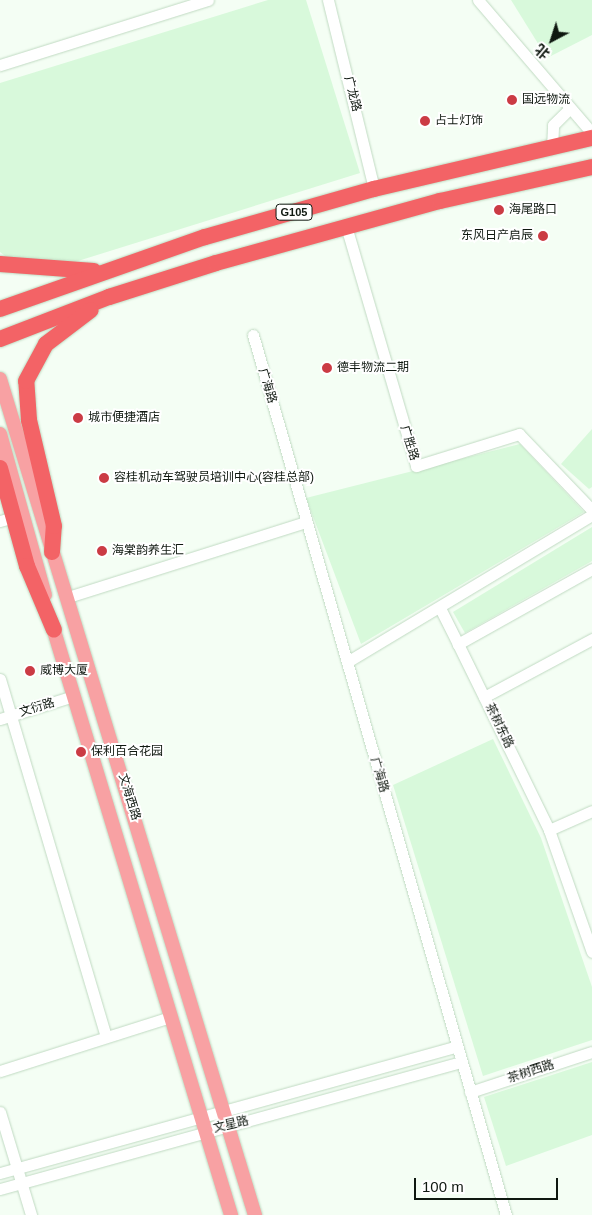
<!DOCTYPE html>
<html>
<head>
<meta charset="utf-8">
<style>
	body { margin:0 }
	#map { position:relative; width:592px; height:1215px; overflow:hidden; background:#f4fef4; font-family:Arial,"Noto Sans SC",sans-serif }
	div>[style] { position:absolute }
	.built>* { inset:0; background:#d8f9db }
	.roads { filter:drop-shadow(0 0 1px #c0dac2) drop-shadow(0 0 1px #c0dac2) }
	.minor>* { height:11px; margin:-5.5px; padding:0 5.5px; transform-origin:5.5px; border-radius:5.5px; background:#fff }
	.major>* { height:14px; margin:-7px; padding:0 7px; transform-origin:7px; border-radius:7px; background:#f8a1a3 }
	.highway>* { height:16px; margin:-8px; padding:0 8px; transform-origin:8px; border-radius:8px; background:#f36366 }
	.dots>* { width:14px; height:14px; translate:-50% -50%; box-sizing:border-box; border:2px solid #fff; border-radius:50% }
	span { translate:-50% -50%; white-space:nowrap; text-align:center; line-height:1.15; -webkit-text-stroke:4px #fff; paint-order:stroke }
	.shield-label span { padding:1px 4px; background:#fff; border:1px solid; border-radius:4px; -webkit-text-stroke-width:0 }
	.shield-label { font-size:11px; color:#0f1810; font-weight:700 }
	.street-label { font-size:12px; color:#0f1810 }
	.poi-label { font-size:12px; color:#0f1810 }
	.left { translate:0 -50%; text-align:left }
	.right { translate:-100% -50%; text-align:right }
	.north { position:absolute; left:527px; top:15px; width:50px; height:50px; -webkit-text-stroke:4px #fff; paint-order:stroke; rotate:220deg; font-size:14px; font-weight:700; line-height:20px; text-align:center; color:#0f1810 }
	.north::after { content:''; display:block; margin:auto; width:18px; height:22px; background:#0f1810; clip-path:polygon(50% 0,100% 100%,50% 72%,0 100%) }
	.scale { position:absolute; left:414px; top:1178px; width:144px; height:22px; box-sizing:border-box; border:2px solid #0f1810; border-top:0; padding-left:6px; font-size:15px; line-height:18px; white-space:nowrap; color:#0f1810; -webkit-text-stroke:4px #fff; paint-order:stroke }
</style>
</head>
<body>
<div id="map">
	<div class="built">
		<i style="clip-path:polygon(268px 0,306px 0,360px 173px,49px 270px,12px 261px,0 252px,0 83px)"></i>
		<i style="clip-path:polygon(511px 0,592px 0,592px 35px,547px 58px)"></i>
		<i style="clip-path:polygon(592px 429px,592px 487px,589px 489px,561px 464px)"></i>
		<i style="clip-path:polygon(520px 444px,584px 512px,361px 644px,306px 498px)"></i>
		<i style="clip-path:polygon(592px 527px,592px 561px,465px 633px,453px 612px)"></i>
		<i style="clip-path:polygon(493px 739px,541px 838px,592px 987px,592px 1040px,483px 1076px,393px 785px)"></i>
		<i style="clip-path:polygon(592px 1062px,592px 1135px,506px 1166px,484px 1097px)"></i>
	</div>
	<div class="roads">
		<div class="minor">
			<i style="left:328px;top:0;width:195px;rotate:76.3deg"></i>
			<i style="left:478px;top:0;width:167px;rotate:49.4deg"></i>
			<i style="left:0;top:65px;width:218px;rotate:-17.4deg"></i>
			<i style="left:552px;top:147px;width:22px;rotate:-87deg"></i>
			<i style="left:553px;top:125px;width:24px;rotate:-45deg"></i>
			<i style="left:346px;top:226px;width:250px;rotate:73.7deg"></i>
			<i style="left:416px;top:466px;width:108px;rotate:-17.3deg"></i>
			<i style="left:519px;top:434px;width:105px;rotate:46.2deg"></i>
			<i style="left:253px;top:335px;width:916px;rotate:73.96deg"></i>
			<i style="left:0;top:521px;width:15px;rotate:-16deg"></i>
			<i style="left:592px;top:569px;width:154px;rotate:150.8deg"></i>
			<i style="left:458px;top:644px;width:207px;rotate:63.9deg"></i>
			<i style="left:549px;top:830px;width:129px;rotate:70.6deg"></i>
			<i style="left:68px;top:597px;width:250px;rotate:-17.5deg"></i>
			<i style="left:440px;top:608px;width:40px;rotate:63.4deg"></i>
			<i style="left:347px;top:662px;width:286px;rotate:-31deg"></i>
			<i style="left:0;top:679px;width:373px;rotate:73.5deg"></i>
			<i style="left:484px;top:697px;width:123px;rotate:-28.2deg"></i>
			<i style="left:0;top:719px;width:77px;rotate:-17.3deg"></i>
			<i style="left:549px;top:830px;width:47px;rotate:-23.8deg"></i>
			<i style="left:0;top:1071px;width:178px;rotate:-17.6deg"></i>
			<i style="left:470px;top:1092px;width:128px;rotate:-18.2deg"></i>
			<i style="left:0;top:1112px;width:108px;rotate:73.2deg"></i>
			<i style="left:0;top:1173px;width:474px;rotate:-15.5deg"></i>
			<i style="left:0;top:1189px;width:479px;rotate:-15.4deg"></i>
		</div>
		<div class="major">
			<i style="left:0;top:379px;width:874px;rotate:73.04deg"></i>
			<i style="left:0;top:434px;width:167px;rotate:74.4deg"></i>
			<i style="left:51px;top:621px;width:621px;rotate:73.14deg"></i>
		</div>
		<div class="highway">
			<i style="left:0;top:264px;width:94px;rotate:4.3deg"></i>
			<i style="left:0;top:309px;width:217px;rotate:-19.4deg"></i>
			<i style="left:205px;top:237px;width:176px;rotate:-15.9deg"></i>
			<i style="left:374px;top:189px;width:224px;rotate:-13.2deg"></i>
			<i style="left:0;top:339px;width:117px;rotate:-21.1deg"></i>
			<i style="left:109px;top:297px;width:112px;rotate:-17.6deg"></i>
			<i style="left:216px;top:263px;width:232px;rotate:-15.5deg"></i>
			<i style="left:440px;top:201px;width:156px;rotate:-12.6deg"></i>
			<i style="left:0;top:468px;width:102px;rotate:74.6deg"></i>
			<i style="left:27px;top:566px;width:69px;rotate:67.1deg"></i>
			<i style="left:52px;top:552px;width:26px;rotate:-86deg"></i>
			<i style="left:54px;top:526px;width:109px;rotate:-103.3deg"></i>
			<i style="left:29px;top:420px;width:39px;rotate:-94deg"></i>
			<i style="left:26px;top:381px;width:42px;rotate:-61.6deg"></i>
			<i style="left:46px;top:344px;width:56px;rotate:-37.1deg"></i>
		</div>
	</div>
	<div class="dots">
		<i style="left:512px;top:100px;background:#cb3b44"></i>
		<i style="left:425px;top:121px;background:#cb3b44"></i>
		<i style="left:499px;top:210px;background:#cb3b44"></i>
		<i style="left:543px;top:236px;background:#cb3b44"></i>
		<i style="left:327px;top:368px;background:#cb3b44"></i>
		<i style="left:78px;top:418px;background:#cb3b44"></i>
		<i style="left:104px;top:478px;background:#cb3b44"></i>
		<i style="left:102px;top:551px;background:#cb3b44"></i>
		<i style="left:30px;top:671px;background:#cb3b44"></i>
		<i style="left:81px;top:752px;background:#cb3b44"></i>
	</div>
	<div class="shield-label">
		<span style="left:294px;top:212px">G105</span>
	</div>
	<div class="street-label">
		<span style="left:352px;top:94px;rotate:76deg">广龙路</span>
		<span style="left:267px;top:386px;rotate:74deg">广海路</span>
		<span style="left:409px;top:443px;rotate:73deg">广胜路</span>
		<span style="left:37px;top:708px;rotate:-17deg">文衍路</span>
		<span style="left:499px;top:726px;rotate:64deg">茶树东路</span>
		<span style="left:379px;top:775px;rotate:74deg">广海路</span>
		<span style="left:129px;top:797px;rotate:73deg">文海西路</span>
		<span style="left:531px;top:1072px;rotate:-18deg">茶树西路</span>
		<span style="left:231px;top:1125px;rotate:-13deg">文星路</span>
	</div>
	<div class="poi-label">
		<span class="left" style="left:522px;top:100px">国远物流</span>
		<span class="left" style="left:435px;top:121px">占士灯饰</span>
		<span class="left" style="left:509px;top:210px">海尾路口</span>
		<span class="right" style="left:533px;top:236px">东风日产启辰</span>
		<span class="left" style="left:337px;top:368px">德丰物流二期</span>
		<span class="left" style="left:88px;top:418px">城市便捷酒店</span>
		<span class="left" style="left:114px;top:478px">容桂机动车驾驶员培训中心(容桂总部)</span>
		<span class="left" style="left:112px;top:551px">海棠韵养生汇</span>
		<span class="left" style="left:40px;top:671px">威博大厦</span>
		<span class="left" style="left:91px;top:752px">保利百合花园</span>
	</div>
	<div class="north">北</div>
	<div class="scale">100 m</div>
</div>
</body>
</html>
